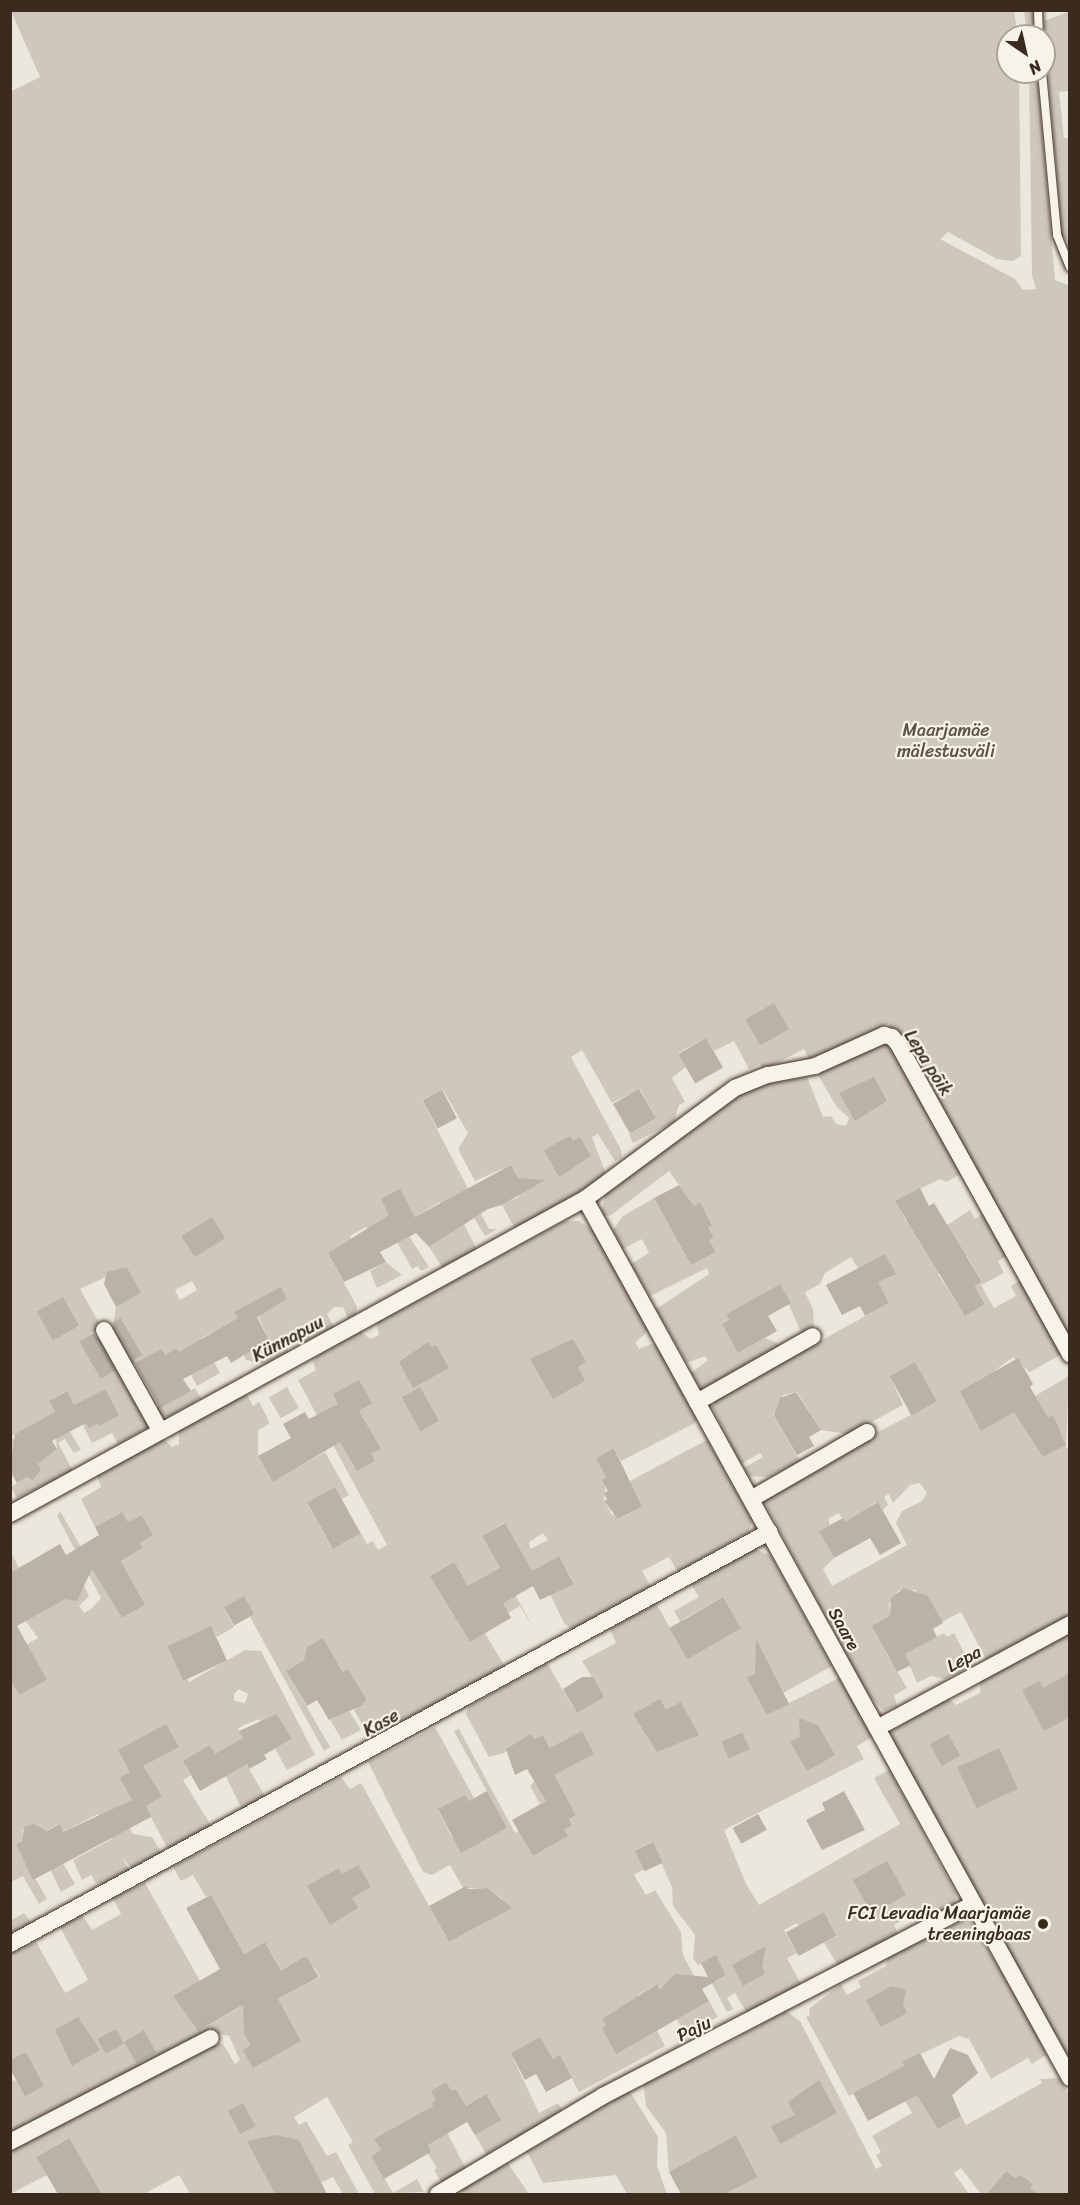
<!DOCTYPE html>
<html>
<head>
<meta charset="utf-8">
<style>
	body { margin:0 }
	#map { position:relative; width:1080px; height:2205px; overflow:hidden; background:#ece7dc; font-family:Sriracha,sans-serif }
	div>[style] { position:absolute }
	.green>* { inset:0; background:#cec8bc; transform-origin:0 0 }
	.building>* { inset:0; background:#bab2a7; transform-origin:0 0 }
	.roads { filter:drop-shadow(0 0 2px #3b2a1e) drop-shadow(0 0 2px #3b2a1e) }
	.service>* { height:8px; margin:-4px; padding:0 4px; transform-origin:4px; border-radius:4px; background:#f7f3e8 }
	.minor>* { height:16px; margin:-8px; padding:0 8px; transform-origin:8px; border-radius:8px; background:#f7f3e8 }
	.dots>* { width:16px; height:16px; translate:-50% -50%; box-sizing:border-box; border:3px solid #f7f3e8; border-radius:50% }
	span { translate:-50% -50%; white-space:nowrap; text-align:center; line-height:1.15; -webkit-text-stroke:4.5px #f7f3e8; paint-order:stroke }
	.park-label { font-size:18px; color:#605246 }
	.street-label { font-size:18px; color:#3b2a1e }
	.poi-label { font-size:18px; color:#3b2a1e }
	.right { translate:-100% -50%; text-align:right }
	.frame { position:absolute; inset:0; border:12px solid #3b2a1e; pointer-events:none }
	.north { position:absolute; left:996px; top:24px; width:60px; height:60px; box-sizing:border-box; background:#f7f3e8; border:2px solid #aca397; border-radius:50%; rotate:146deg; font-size:16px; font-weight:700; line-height:24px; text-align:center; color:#3b2a1e }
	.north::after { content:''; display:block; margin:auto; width:21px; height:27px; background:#3b2a1e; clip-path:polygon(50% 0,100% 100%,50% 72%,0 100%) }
</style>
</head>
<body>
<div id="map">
	<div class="green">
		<i style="clip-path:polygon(evenodd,11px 11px,1014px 11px,1018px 36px,1008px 36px,1008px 72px,1019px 72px,1021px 256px,1013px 261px,997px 259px,948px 232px,940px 239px,1015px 279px,1023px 290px,1036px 289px,1032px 275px,1029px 72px,1037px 72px,1055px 280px,1070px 286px,1069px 1354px,892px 1037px,889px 1023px,814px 1060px,798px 1063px,808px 1057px,804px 1049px,764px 1070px,760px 1064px,749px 1069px,734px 1041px,714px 1051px,706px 1038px,678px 1053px,686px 1067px,672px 1078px,685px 1102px,679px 1105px,674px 1122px,633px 1143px,629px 1134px,656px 1119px,640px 1089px,612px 1103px,582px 1050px,571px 1057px,621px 1150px,622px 1157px,615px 1161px,598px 1134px,592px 1137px,606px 1174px,588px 1188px,515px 1229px,502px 1205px,518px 1197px,527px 1180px,519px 1180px,511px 1165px,475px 1181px,458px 1149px,468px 1133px,443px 1090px,422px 1100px,489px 1229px,497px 1229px,485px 1236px,474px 1218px,445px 1210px,440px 1202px,413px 1218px,396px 1216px,429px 1267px,421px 1271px,418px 1266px,412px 1269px,388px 1226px,370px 1234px,366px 1227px,350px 1236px,354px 1243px,328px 1253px,357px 1307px,356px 1314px,348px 1318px,343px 1307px,334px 1307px,327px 1314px,334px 1327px,303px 1344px,295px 1334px,286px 1337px,288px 1352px,264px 1364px,246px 1360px,242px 1351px,269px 1340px,252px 1303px,235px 1312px,239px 1320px,201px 1338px,220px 1373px,197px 1386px,177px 1348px,165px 1355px,162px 1349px,156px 1376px,145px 1382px,135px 1363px,128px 1366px,112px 1331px,116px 1307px,141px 1293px,127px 1267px,80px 1289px,102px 1328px,90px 1334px,102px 1341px,150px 1426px,118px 1444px,112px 1433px,92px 1443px,66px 1391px,49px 1401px,66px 1433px,70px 1432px,81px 1450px,74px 1453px,65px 1439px,58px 1443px,73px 1471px,17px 1498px,11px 1487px,27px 1477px,33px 1479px,38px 1464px,57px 1449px,56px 1436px,41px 1420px,12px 1436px,25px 1459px,11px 1467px,10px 92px,40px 77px,11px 11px,192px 1281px,197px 1290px,180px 1300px,175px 1290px,192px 1281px,11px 11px,122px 1319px,142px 1355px,134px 1360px,113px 1324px,122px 1319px)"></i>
		<i style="clip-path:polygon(1024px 11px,1033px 11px,1034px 36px,1027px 36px)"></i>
		<i style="clip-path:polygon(1070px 11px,1069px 91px,1059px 92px,1064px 138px,1069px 138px,1069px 243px,1062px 235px,1044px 21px)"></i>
		<i style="clip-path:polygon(evenodd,883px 1042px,890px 1045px,962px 1173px,947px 1182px,940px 1179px,896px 1201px,906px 1221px,911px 1219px,923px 1241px,970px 1210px,975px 1219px,985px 1213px,1008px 1255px,998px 1261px,1004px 1273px,981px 1285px,994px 1308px,1016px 1296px,1011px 1286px,1021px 1280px,1062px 1354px,1030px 1372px,1013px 1357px,993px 1372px,1007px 1396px,1036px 1399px,1035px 1396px,1069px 1376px,1066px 1447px,1070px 1451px,1069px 1616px,986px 1659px,961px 1612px,942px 1622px,915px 1590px,899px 1590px,889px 1604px,891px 1615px,885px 1651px,907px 1688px,894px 1695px,897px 1706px,884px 1711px,867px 1693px,764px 1501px,872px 1435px,936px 1402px,915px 1362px,890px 1376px,903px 1405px,849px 1434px,821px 1430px,797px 1392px,783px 1395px,778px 1404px,781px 1410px,773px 1415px,800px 1461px,769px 1477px,749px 1476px,744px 1468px,763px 1457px,760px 1453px,741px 1464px,712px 1407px,717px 1398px,889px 1303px,881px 1288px,873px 1291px,851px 1257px,825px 1273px,820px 1284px,805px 1292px,813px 1309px,814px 1322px,813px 1329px,802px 1335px,780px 1284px,726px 1314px,729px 1320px,722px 1324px,738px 1353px,765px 1338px,783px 1346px,703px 1391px,691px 1373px,708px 1360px,705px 1356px,687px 1363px,656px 1309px,709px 1274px,707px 1268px,650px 1296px,631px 1264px,649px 1253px,642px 1239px,623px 1249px,613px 1230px,623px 1216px,654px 1198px,691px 1265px,716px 1252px,709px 1240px,714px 1238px,708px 1227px,712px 1224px,700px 1203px,694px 1206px,669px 1171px,611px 1215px,604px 1216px,602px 1211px,605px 1195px,613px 1186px,726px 1101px,757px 1086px,807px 1077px,823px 1117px,831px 1116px,836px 1124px,846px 1126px,849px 1118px,836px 1106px,817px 1073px,883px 1042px,967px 1256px,982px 1282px,975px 1286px,985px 1303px,965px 1315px,938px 1274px,967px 1256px,883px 1042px,920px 1483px,927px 1493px,922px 1501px,902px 1511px,896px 1523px,907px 1545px,832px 1586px,823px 1569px,834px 1558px,819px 1531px,830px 1525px,828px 1519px,839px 1513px,849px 1530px,874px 1516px,869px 1507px,877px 1502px,883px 1510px,888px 1505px,884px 1497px,889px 1494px,893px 1503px,910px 1485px,920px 1483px)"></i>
		<i style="clip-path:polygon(evenodd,565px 1221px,579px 1221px,594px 1231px,649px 1330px,635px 1343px,639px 1349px,651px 1344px,658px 1347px,697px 1418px,695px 1423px,621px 1461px,614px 1448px,596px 1458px,606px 1478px,604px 1501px,612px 1515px,615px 1514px,619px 1519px,642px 1507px,628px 1482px,707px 1440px,752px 1520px,749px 1532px,678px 1572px,669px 1557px,642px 1571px,651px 1587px,573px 1630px,564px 1623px,550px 1594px,574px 1583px,559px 1556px,527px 1574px,504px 1523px,482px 1536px,535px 1630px,520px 1606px,508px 1613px,468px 1586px,453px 1562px,431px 1576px,470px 1642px,485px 1633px,505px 1667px,372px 1741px,354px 1710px,365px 1699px,348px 1670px,343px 1672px,328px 1646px,286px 1671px,330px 1747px,324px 1751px,250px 1617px,254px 1614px,243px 1597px,224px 1608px,234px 1627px,217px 1637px,212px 1629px,202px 1630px,170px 1649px,189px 1682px,245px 1650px,261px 1651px,315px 1755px,287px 1770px,275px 1749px,292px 1739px,277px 1714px,261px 1723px,259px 1719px,244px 1725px,238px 1729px,243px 1738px,234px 1743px,266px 1798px,243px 1811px,210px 1745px,186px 1767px,191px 1775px,183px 1780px,212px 1827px,168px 1849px,140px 1797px,122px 1814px,133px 1834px,152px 1837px,162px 1853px,133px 1870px,122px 1857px,130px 1871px,104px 1884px,96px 1883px,91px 1875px,82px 1880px,73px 1860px,112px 1839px,98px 1814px,63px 1832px,59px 1824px,42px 1833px,28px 1825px,22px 1831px,23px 1840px,16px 1844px,47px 1899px,39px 1904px,23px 1876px,11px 1882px,10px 1680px,19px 1695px,46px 1680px,27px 1644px,38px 1638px,11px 1601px,11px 1552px,19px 1568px,15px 1570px,84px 1586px,89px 1596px,79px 1606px,84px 1613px,91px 1609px,101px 1598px,57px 1516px,60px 1511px,122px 1618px,145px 1605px,121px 1561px,143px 1548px,140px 1543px,153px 1535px,142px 1515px,128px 1522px,122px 1512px,95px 1527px,81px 1499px,101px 1487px,97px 1475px,163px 1438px,172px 1447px,179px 1444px,179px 1429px,246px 1393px,253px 1406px,259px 1402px,268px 1419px,269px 1424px,258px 1430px,258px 1456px,273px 1481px,325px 1452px,349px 1495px,342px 1499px,335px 1488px,307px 1503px,332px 1548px,361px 1533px,367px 1544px,373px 1541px,378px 1550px,387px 1545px,298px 1380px,316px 1370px,313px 1361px,319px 1355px,361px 1332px,371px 1339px,379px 1335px,377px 1323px,565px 1221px,543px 1533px,548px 1540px,530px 1549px,529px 1542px,543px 1533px,565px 1221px,239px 1689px,248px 1694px,245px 1703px,234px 1701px,234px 1694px,239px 1689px)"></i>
		<i style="clip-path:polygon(464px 1224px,477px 1250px,443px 1268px,429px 1247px)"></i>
		<i style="clip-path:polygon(386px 1262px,402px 1275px,377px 1288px,370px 1271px)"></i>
		<i style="left:287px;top:1387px;width:24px;height:21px;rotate:60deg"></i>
		<i style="clip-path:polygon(195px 1388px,201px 1398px,170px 1416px,160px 1416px,153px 1409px)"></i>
		<i style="clip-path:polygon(evenodd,755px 1549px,771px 1556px,832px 1666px,783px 1693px,789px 1703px,839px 1678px,872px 1737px,857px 1746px,864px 1759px,724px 1830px,746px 1884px,759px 1905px,900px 1824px,874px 1778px,889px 1770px,956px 1894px,955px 1906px,933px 1917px,928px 1907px,894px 1925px,900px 1937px,839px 1967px,824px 1943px,837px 1936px,824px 1912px,799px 1926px,797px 1923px,784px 1930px,797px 1953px,787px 1958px,802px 1986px,747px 2013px,735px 1993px,727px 1998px,733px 2009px,727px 2012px,709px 1978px,717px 1981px,726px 1975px,716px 1956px,698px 1965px,693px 1958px,695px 1935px,673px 1906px,672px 1887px,652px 1842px,635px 1850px,644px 1869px,634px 1875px,646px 1895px,655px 1890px,681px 1932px,683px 1955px,694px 1976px,660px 1988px,657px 1984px,638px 1995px,665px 2046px,579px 2092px,560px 2056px,553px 2059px,540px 2037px,520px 2048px,514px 2060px,539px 2113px,558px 2103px,565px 2114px,486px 2154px,475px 2135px,486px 2094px,466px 2106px,456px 2089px,432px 2103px,467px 2171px,442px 2183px,434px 2170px,437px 2168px,428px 2154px,431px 2152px,412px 2118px,375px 2140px,381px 2150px,371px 2156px,393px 2193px,417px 2179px,424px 2192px,375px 2194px,348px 2145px,353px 2142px,327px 2097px,294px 2117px,299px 2125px,306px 2121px,327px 2156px,336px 2152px,359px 2194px,343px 2194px,333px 2177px,297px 2194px,190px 2194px,179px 2175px,144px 2194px,98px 2194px,101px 2192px,68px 2138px,36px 2157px,47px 2175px,12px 2193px,10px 2147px,213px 2042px,223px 2044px,235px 2064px,240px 2060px,229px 2036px,207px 2031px,11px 2134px,11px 2080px,17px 2081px,11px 2060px,11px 1953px,36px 1942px,65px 1993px,88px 1980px,60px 1927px,82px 1915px,92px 1930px,121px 1914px,113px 1898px,145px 1883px,200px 1981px,173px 1996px,198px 2031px,239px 2008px,276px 1961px,265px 1942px,244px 1954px,211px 1895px,206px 1897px,193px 1875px,181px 1881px,173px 1867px,341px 1777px,350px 1789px,361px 1783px,449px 1942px,486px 1922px,503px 1899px,488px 1888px,463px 1888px,450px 1865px,432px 1875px,423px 1872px,368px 1762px,435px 1727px,474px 1798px,469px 1801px,465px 1795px,438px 1810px,452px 1837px,470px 1828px,479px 1843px,507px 1828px,454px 1731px,459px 1729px,515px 1833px,519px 1831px,533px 1856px,551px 1846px,547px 1839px,558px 1842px,567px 1836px,564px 1830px,572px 1825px,569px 1819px,576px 1815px,566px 1797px,556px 1795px,540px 1804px,530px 1786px,556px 1758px,543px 1735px,534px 1739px,531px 1735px,504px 1753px,489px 1757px,466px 1714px,468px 1707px,547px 1663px,573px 1707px,592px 1696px,604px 1697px,582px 1661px,616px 1643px,610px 1629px,656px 1603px,685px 1655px,697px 1646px,700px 1651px,740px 1628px,723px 1597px,683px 1619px,685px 1630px,674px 1611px,699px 1597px,690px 1583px,755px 1549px,741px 1732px,750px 1749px,730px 1759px,721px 1742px,741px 1732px,755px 1549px,314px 1967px,320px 1977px,271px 2003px,266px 1993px,314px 1967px,755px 1549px,144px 2030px,157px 2053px,137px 2064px,124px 2041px,144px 2030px)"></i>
		<i style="clip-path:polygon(1069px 1631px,1069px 2065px,893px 1742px,892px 1731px,947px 1697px,956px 1705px,980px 1693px,980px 1679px)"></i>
		<i style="clip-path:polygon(944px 1633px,947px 1637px,954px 1633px,971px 1666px,945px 1679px,931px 1676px,917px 1683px,905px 1654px)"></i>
		<i style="clip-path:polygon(343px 1712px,350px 1712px,361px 1730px,342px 1740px,330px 1720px)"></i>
		<i style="clip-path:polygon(57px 1853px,75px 1884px,61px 1892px,51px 1871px)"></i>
		<i style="clip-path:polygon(24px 1913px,33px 1925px,11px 1937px,10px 1921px)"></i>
		<i style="clip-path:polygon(969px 1918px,1045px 2046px,1046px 2055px,1032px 2064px,1028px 2058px,991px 2079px,969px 2039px,959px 2036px,902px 2063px,938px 2128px,961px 2116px,966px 2125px,1042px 2083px,1040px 2079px,1060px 2078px,1069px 2095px,1069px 2194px,1026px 2194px,1033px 2184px,1021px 2175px,1015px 2178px,1006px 2171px,990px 2192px,981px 2194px,961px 2168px,954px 2173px,969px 2194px,726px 2194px,758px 2176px,736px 2135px,669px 2172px,666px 2133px,646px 2106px,643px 2081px,713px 2051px,786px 2011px,800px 2021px,876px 2169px,882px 2166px,876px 2155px,881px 2152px,872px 2136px,912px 2113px,905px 2101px,896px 2106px,882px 2078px,849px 2096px,806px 2017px,810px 2015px,809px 2009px,841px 1984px,847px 1995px,861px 1987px,858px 1981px,886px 1966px,888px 1957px)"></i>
		<i style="left:709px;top:2001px;width:18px;height:37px;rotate:61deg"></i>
		<i style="clip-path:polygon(629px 2090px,658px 2137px,657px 2166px,667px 2194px,627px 2194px,616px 2175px,543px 2183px,527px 2152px)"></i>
		<i style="clip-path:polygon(507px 2162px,529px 2194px,464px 2194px,462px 2189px)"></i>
	</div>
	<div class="building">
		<i style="left:774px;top:1003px;width:30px;height:33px;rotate:60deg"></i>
		<i style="left:706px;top:1038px;width:34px;height:32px;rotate:60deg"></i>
		<i style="clip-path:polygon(874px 1077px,887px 1101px,855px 1121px,839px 1093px)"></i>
		<i style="left:639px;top:1089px;width:34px;height:30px;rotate:60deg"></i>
		<i style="left:442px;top:1090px;width:32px;height:22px;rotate:62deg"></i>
		<i style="clip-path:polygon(570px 1136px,573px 1141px,580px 1137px,591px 1156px,559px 1177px,544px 1150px)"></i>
		<i style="clip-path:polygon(511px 1165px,518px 1178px,545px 1180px,502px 1205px,488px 1209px,429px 1247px,416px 1233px,380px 1252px,386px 1262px,344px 1282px,328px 1253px,389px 1215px,381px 1199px,400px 1189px,415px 1217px)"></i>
		<i style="clip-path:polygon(679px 1185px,694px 1206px,700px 1202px,712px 1225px,708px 1227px,714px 1238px,709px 1240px,716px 1252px,691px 1265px,654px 1198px)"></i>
		<i style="clip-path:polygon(920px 1188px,929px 1206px,934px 1203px,982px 1282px,975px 1286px,985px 1304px,965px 1316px,895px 1201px)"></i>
		<i style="left:212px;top:1217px;width:25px;height:36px;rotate:58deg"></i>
		<i style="clip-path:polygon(885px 1254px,896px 1274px,878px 1282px,889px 1303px,865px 1316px,860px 1306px,842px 1315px,826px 1285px)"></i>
		<i style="clip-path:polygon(127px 1267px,141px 1293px,116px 1307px,104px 1284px,107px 1272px)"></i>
		<i style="clip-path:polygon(780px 1284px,791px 1303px,768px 1316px,777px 1331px,738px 1353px,722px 1324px,729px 1320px,726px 1314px)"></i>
		<i style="clip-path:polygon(281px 1287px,287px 1299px,257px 1317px,269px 1340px,231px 1363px,227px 1356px,183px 1379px,191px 1391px,160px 1408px,135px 1363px,162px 1349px,165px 1355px,177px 1348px,179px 1352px,238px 1318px,234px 1312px)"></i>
		<i style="left:63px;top:1297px;width:33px;height:30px;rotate:61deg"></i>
		<i style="left:121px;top:1318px;width:43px;height:10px;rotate:60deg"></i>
		<i style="left:94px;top:1333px;width:43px;height:17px;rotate:60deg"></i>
		<i style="clip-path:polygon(573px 1339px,586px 1362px,578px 1367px,585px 1381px,553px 1399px,530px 1359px)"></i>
		<i style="clip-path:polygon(428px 1342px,432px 1347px,436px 1345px,449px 1368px,413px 1388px,399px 1362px)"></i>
		<i style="clip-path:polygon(1018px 1358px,1033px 1384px,1030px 1387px,1048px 1418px,1053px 1415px,1066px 1445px,1043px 1457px,1014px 1412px,981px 1431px,960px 1391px)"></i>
		<i style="left:915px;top:1362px;width:45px;height:29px;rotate:61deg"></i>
		<i style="clip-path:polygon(359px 1380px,372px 1403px,359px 1411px,381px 1449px,371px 1454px,375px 1461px,357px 1471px,340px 1442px,273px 1482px,258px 1456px,291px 1438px,283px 1424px,305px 1412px,309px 1419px,338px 1404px,333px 1394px)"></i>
		<i style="left:420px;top:1387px;width:39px;height:21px;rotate:61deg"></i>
		<i style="clip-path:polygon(105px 1389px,119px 1415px,99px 1426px,98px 1423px,89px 1428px,86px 1423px,52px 1441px,57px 1449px,38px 1464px,41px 1470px,33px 1480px,27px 1477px,17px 1483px,10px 1471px,15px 1434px,55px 1412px,49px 1401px,67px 1391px,74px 1405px)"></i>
		<i style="clip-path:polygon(796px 1392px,821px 1430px,809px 1437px,814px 1446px,797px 1455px,774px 1416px,780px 1398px)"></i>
		<i style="clip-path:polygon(614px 1448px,642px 1507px,618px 1519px,604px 1501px,607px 1500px,604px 1493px,608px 1491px,602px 1480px,606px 1478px,596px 1458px)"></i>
		<i style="left:335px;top:1487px;width:53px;height:32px;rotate:61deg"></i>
		<i style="clip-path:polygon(878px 1502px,901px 1543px,880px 1555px,870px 1538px,834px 1558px,819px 1531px,843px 1518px,845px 1522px)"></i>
		<i style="clip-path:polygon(122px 1512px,128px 1522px,142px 1515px,153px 1535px,140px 1543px,143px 1548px,121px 1561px,145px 1605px,122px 1618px,92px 1569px,77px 1601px,65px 1599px,17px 1626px,47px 1680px,19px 1695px,10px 1680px,10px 1573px,60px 1544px,66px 1555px,99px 1535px,95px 1527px)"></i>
		<i style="clip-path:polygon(505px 1523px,532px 1571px,559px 1556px,574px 1584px,540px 1600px,533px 1586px,503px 1603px,511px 1618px,470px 1642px,430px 1576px,454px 1562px,468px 1586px,500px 1568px,482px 1536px)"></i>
		<i style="clip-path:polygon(904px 1588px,928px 1596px,943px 1623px,933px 1629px,937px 1637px,905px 1654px,911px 1665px,897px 1672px,872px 1626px,890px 1616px,891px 1598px)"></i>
		<i style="left:244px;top:1596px;width:21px;height:23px;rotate:61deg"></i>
		<i style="left:723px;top:1597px;width:36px;height:62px;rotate:60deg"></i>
		<i style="left:211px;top:1626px;width:38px;height:48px;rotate:65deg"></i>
		<i style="clip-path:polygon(323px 1638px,343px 1672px,348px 1669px,366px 1699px,363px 1705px,329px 1720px,317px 1700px,307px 1706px,286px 1671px,304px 1660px,307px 1647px)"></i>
		<i style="clip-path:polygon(756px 1639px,789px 1704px,767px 1715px,747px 1678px,755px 1674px)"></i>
		<i style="clip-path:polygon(1070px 1673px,1070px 1717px,1044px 1731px,1022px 1690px,1039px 1681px,1043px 1688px)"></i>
		<i style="clip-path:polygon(582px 1677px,593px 1677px,604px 1697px,577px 1713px,563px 1689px)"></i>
		<i style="clip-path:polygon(660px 1699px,666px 1710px,681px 1702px,699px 1735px,657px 1752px,633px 1714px)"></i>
		<i style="clip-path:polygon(277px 1714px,292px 1739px,264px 1755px,267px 1759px,249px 1769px,247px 1764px,200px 1791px,183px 1761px,210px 1745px,215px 1754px,243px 1738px,239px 1731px)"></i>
		<i style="clip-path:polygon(799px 1718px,818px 1725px,835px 1755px,807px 1771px,790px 1742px,800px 1737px)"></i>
		<i style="clip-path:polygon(166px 1724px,179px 1747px,143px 1766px,162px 1796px,146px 1806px,151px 1817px,33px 1880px,16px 1844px,22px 1841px,24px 1827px,33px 1824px,47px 1831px,60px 1824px,63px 1832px,132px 1800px,120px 1778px,130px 1772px,118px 1750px)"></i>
		<i style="clip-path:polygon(582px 1731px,594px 1754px,554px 1775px,576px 1815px,569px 1819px,572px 1825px,564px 1830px,568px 1836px,533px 1856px,512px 1820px,546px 1801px,527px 1769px,515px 1775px,506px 1749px,531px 1734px,534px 1739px,543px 1735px,550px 1748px)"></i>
		<i style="left:742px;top:1732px;width:19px;height:23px;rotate:65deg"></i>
		<i style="left:948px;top:1734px;width:25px;height:21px;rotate:61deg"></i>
		<i style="left:999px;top:1748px;width:45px;height:46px;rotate:65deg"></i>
		<i style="clip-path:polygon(487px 1791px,507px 1828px,461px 1853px,438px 1809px,465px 1795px,469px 1801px)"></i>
		<i style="clip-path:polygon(844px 1791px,865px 1830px,822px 1850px,806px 1820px,825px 1810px,822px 1803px)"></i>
		<i style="left:758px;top:1814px;width:18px;height:29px;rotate:61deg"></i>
		<i style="left:653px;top:1842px;width:23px;height:20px;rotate:65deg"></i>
		<i style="left:887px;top:1861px;width:39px;height:39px;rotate:61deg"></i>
		<i style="clip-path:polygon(358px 1865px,371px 1887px,352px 1898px,358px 1908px,330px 1925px,307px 1886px,339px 1868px,342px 1874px)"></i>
		<i style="clip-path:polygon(466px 1886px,468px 1889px,488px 1888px,512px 1908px,449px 1942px,429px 1906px)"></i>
		<i style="clip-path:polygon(211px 1895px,244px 1954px,265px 1942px,281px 1971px,306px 1956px,319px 1977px,278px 1999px,301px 2041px,253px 2068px,243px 2050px,251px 2045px,244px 2034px,243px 2005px,198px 2031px,173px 1996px,220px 1969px,186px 1908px)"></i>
		<i style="left:824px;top:1912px;width:27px;height:43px;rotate:62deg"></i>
		<i style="clip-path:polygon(766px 1946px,762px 1967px,765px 1974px,743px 1986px,732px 1965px)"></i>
		<i style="clip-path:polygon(716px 1955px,726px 1975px,702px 1989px,709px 2001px,616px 2054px,602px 2028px,606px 2026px,602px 2019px,657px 1984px,660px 1989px,675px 1974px,708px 1977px,701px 1963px)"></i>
		<i style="clip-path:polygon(892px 1986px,906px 1990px,903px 2004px,907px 2013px,881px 2027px,866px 2000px)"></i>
		<i style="clip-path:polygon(78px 2017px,100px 2050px,72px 2066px,55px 2030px)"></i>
		<i style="left:116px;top:2029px;width:17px;height:21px;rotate:62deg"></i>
		<i style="left:144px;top:2030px;width:26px;height:23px;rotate:61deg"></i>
		<i style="clip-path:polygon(540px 2037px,553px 2059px,560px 2055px,572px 2078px,546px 2092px,536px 2074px,525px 2080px,511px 2053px)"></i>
		<i style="clip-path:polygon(950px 2048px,968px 2055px,978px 2073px,952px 2095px,961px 2116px,938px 2129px,917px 2095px,868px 2121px,853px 2093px,904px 2066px,902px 2062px,920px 2053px,934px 2079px)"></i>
		<i style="clip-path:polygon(26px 2052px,44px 2086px,25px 2096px,10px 2069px,10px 2060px)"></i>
		<i style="clip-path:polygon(819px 2080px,837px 2113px,780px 2144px,771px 2126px,795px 2115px,788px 2102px)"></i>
		<i style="clip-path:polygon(446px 2082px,451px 2091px,456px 2089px,466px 2106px,486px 2094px,501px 2120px,475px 2135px,467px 2122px,428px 2145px,431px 2152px,384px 2179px,371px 2156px,381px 2150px,374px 2139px,433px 2106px,432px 2103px,436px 2100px,431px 2091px)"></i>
		<i style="left:243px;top:2103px;width:26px;height:17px;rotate:62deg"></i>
		<i style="clip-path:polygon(276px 2135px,299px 2140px,327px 2194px,275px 2194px,247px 2141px)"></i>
		<i style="clip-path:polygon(736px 2135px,758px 2177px,725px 2194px,681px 2194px,669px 2172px)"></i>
		<i style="clip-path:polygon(69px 2138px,102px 2194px,58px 2194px,36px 2157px)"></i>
		<i style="clip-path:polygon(1006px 2171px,1015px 2178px,1021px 2175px,1033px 2184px,1030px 2189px,1038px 2194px,987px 2194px)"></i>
	</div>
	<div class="roads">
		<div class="service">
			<i style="left:1038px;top:10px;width:26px;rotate:88deg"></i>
			<i style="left:1042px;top:72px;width:164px;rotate:84.7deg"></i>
			<i style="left:1057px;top:235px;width:35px;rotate:68deg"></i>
		</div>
		<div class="minor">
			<i style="left:585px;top:1199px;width:1004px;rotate:61.11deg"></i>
			<i style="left:104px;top:1330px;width:115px;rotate:60.8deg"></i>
			<i style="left:697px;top:1402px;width:133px;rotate:-29.6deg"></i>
			<i style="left:751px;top:1499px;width:134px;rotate:-30deg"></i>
			<i style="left:10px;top:1514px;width:656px;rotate:-28.72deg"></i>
			<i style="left:585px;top:1199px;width:187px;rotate:-36.5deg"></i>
			<i style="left:735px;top:1088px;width:35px;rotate:-22deg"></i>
			<i style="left:768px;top:1075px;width:48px;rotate:-10.8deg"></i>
			<i style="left:815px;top:1066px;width:76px;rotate:-24.2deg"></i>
			<i style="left:884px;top:1035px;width:8px;rotate:14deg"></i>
			<i style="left:892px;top:1037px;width:9px;rotate:49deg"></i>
			<i style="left:898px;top:1044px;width:355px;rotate:61deg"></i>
			<i style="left:877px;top:1728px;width:219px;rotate:-28.3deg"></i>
			<i style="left:10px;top:1944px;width:864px;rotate:-28.49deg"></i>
			<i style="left:10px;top:2142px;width:226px;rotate:-27.4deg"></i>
			<i style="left:438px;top:2194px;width:192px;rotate:-30.7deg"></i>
			<i style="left:603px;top:2096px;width:416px;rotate:-27.4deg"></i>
		</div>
	</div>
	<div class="dots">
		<i style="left:1043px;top:1924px;background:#3b2a1e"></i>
	</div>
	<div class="park-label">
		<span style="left:946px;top:741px">Maarjamäe<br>mälestusväli</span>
	</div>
	<div class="street-label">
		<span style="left:928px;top:1063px;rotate:58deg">Lepa põik</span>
		<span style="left:288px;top:1339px;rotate:-28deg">Künnapuu</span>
		<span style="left:844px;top:1629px;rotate:61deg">Saare</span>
		<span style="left:964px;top:1659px;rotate:-28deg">Lepa</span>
		<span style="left:381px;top:1723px;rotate:-29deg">Kase</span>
		<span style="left:694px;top:2029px;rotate:-26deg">Paju</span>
	</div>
	<div class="poi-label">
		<span class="right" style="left:1031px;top:1924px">FCI Levadia Maarjamäe<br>treeningbaas</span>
	</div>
	<div class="frame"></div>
	<div class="north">N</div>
</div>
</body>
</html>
